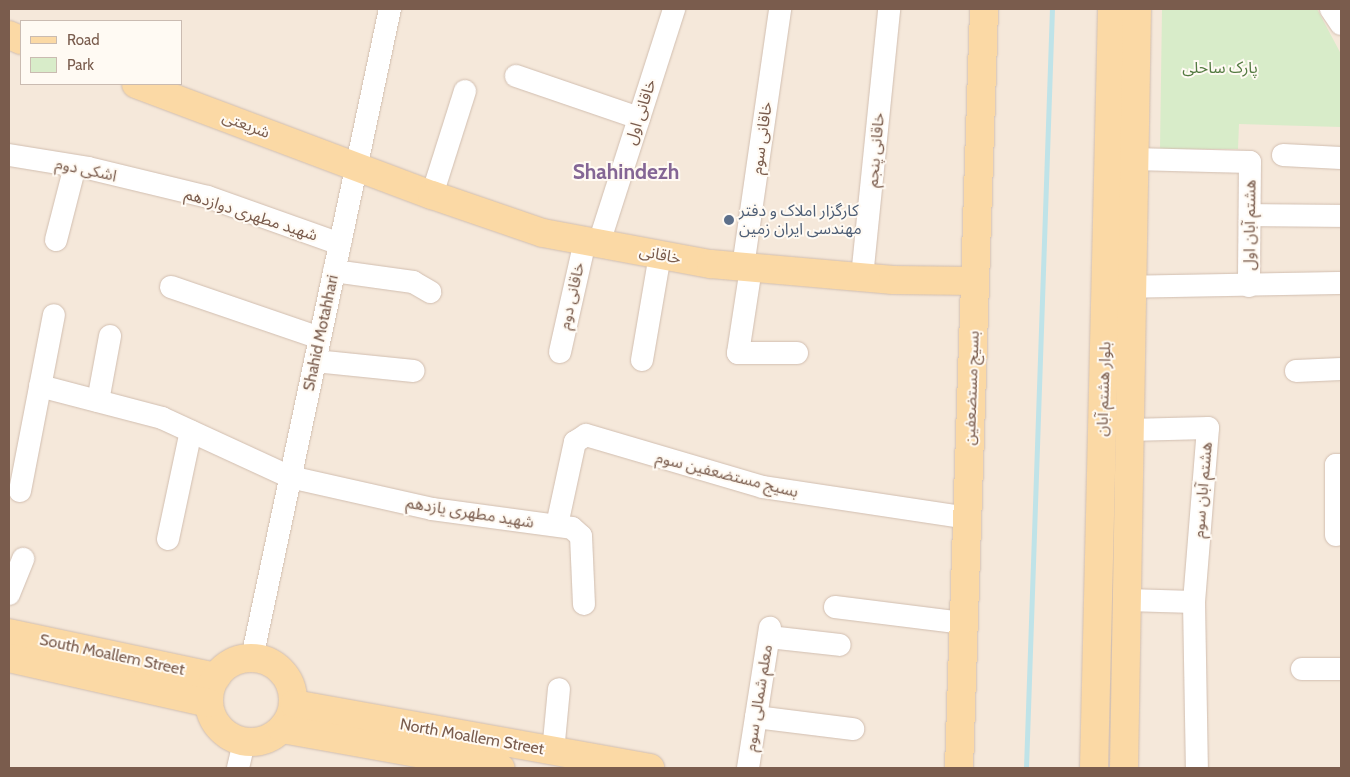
<!DOCTYPE html>
<html>
<head>
<meta charset="utf-8">
<style>
	body { margin:0 }
	#map { position:relative; width:1350px; height:777px; overflow:hidden; background:#fdf6ec; font-family:Cabin,"Noto Sans Arabic",sans-serif }
	div>[style] { position:absolute }
	.residential>* { inset:0; background:#f5e8da }
	.green>* { inset:0; background:#d8ecc9 }
	.stream>* { height:4.5px; margin:-2.25px; padding:0 2.25px; transform-origin:2.25px; border-radius:2.25px; background:#bfe3e8 }
	.roads { filter:drop-shadow(0 0 1px #d1beb0) drop-shadow(0 0 1px #d1beb0) }
	.minor>* { height:22px; margin:-11px; padding:0 11px; transform-origin:11px; border-radius:11px; background:#fff }
	.major>* { height:28px; margin:-14px; padding:0 14px; transform-origin:14px; border-radius:14px; background:#fbd9a5 }
	.major>.ring { margin:-14px; padding:0; box-sizing:content-box; background:none; border:28px solid #fbd9a5; border-radius:50% }
	.dots>* { width:14px; height:14px; translate:-50% -50%; box-sizing:border-box; border:2px solid #fffaf3; border-radius:50% }
	span { translate:-50% -50%; white-space:nowrap; text-align:center; line-height:1.15; -webkit-text-stroke:4px #fffaf3; paint-order:stroke }
	.park-label { font-size:16px; color:#537a41 }
	.street-label { font-size:16px; color:#7a5c4d }
	.service-label { font-size:16px; color:#4e5e75 }
	.left { translate:0 -50%; text-align:left }
	.district-label { font-size:21px; color:#846695; font-weight:700 }
	.frame { position:absolute; inset:0; border:10px solid #7a5c4d; pointer-events:none }
	.legend { position:absolute; left:20px; top:20px; width:162px; height:65px; box-sizing:border-box; background:#fffaf3; border:1px solid #cabbb1; margin:0; padding:6px 9px; list-style:none; font-size:15px; color:#7a5c4d }
	.legend li { display:flex; align-items:center; gap:10px; height:25px }
	.legend b { width:25px; border:1px solid #cabbb1 }
</style>
</head>
<body>
<div id="map">
	<div class="residential">
		<i style="clip-path:polygon(evenodd,9px 9px,1341px 9px,1341px 768px,9px 768px,9px 9px,21px 21px,181px 21px,181px 84px,21px 84px,21px 21px)"></i>
	</div>
	<div class="green">
		<i style="clip-path:polygon(1162px 9px,1317px 9px,1341px 54px,1341px 127px,1239px 124px,1238px 149px,1160px 149px)"></i>
	</div>
	<div class="stream">
		<i style="left:1026px;top:768px;width:759px;rotate:-88.04deg"></i>
	</div>
	<div class="roads">
		<div class="minor">
			<i style="left:1331px;top:9px;width:18px;rotate:56deg"></i>
			<i style="left:516px;top:76px;width:130px;rotate:18.9deg"></i>
			<i style="left:9px;top:155px;width:80px;rotate:9.3deg"></i>
			<i style="left:88px;top:168px;width:123px;rotate:13.6deg"></i>
			<i style="left:208px;top:197px;width:140px;rotate:19.6deg"></i>
			<i style="left:1283px;top:155px;width:58px;rotate:3deg"></i>
			<i style="left:1133px;top:159px;width:117px;rotate:1.5deg"></i>
			<i style="left:1250px;top:162px;width:124px;rotate:90.5deg"></i>
			<i style="left:432px;top:195px;width:109px;rotate:-72.4deg"></i>
			<i style="left:1250px;top:215px;width:91px;rotate:0.6deg"></i>
			<i style="left:56px;top:240px;width:76px;rotate:-75.6deg"></i>
			<i style="left:599px;top:243px;width:246px;rotate:-72.2deg"></i>
			<i style="left:743px;top:267px;width:261px;rotate:-81.8deg"></i>
			<i style="left:751px;top:268px;width:86px;rotate:98.7deg"></i>
			<i style="left:738px;top:353px;width:59px"></i>
			<i style="left:334px;top:271px;width:80px;rotate:7.9deg"></i>
			<i style="left:413px;top:282px;width:20px;rotate:30deg"></i>
			<i style="left:862px;top:277px;width:269px;rotate:-84.2deg"></i>
			<i style="left:171px;top:287px;width:157px;rotate:18.9deg"></i>
			<i style="left:1115px;top:287px;width:226px;rotate:-1deg"></i>
			<i style="left:560px;top:352px;width:114px;rotate:-77.3deg"></i>
			<i style="left:642px;top:360px;width:107px;rotate:-80.3deg"></i>
			<i style="left:315px;top:361px;width:99px;rotate:5.8deg"></i>
			<i style="left:1296px;top:371px;width:45px;rotate:-2.5deg"></i>
			<i style="left:40px;top:386px;width:126px;rotate:14.7deg"></i>
			<i style="left:162px;top:418px;width:141px;rotate:24.7deg"></i>
			<i style="left:290px;top:477px;width:146px;rotate:12.7deg"></i>
			<i style="left:432px;top:509px;width:141px;rotate:7.7deg"></i>
			<i style="left:572px;top:528px;width:12px;rotate:42deg"></i>
			<i style="left:581px;top:536px;width:68px;rotate:87.5deg"></i>
			<i style="left:98px;top:401px;width:66px;rotate:-79.5deg"></i>
			<i style="left:1129px;top:430px;width:79px;rotate:-1.5deg"></i>
			<i style="left:1208px;top:428px;width:175px;rotate:94.6deg"></i>
			<i style="left:1194px;top:602px;width:166px;rotate:89deg"></i>
			<i style="left:20px;top:491px;width:179px;rotate:-79.1deg"></i>
			<i style="left:557px;top:525px;width:85px;rotate:-77.8deg"></i>
			<i style="left:575px;top:442px;width:13px;rotate:-32deg"></i>
			<i style="left:586px;top:435px;width:184px;rotate:16.4deg"></i>
			<i style="left:763px;top:487px;width:206px;rotate:8.6deg"></i>
			<i style="left:1336px;top:535px;width:70px;rotate:-90deg"></i>
			<i style="left:1336px;top:465px;width:5px"></i>
			<i style="left:168px;top:539px;width:110px;rotate:-78deg"></i>
			<i style="left:9px;top:594px;width:38px;rotate:-68deg"></i>
			<i style="left:1127px;top:600px;width:67px;rotate:1.7deg"></i>
			<i style="left:835px;top:607px;width:130px;rotate:7.1deg"></i>
			<i style="left:769px;top:637px;width:71px;rotate:6.4deg"></i>
			<i style="left:252px;top:658px;width:664px;rotate:-78deg"></i>
			<i style="left:1302px;top:669px;width:39px"></i>
			<i style="left:756px;top:717px;width:98px;rotate:7.1deg"></i>
			<i style="left:553px;top:752px;width:63px;rotate:-84.6deg"></i>
			<i style="left:238px;top:768px;width:27px;rotate:-77deg"></i>
			<i style="left:748px;top:768px;width:142px;rotate:-81.1deg"></i>
		</div>
		<div class="major">
			<i style="left:9px;top:35px;width:13px;rotate:23deg"></i>
			<i style="left:136px;top:84px;width:316px;rotate:20.6deg"></i>
			<i style="left:432px;top:195px;width:117px;rotate:18.9deg"></i>
			<i style="left:543px;top:233px;width:171px;rotate:10.5deg"></i>
			<i style="left:711px;top:264px;width:183px;rotate:5deg"></i>
			<i style="left:893px;top:280px;width:82px;rotate:0.7deg"></i>
			<i style="left:9px;top:633px;width:212px;rotate:12deg"></i>
			<i class="ring" style="left:209px;top:658px;width:56px;height:56px"></i>
			<i style="left:9px;top:658px;width:205px;rotate:12.7deg"></i>
			<i style="left:294px;top:704px;width:362px;rotate:10.2deg"></i>
			<i style="left:282px;top:729px;width:222px;rotate:10.1deg"></i>
			<i style="left:959px;top:768px;width:759px;rotate:-88.11deg"></i>
			<i style="left:1094px;top:768px;width:759px;rotate:-88.64deg"></i>
			<i style="left:1124px;top:768px;width:759px;rotate:-89.02deg"></i>
		</div>
	</div>
	<div class="dots">
		<i style="left:729px;top:220px;background:#5c6f8a"></i>
	</div>
	<div class="park-label">
		<span style="left:1220px;top:68px">پارک ساحلی</span>
	</div>
	<div class="street-label">
		<span style="left:641px;top:112px;rotate:-72deg">خاقانی اول</span>
		<span style="left:246px;top:125px;rotate:21deg">شریعتی</span>
		<span style="left:762px;top:138px;rotate:-82deg">خاقانی سوم</span>
		<span style="left:876px;top:150px;rotate:-85deg">خاقانی پنجم</span>
		<span style="left:86px;top:170px;rotate:12deg">اشکی دوم</span>
		<span style="left:251px;top:215px;rotate:18deg">شهید مطهری دوازدهم</span>
		<span style="left:1250px;top:225px;rotate:-89deg">هشتم آبان اول</span>
		<span style="left:660px;top:255px;rotate:11deg">خاقانی</span>
		<span style="left:572px;top:296px;rotate:-77deg">خاقانی دوم</span>
		<span style="left:321px;top:333px;rotate:-78deg">Shahid Motahhari</span>
		<span style="left:972px;top:388px;rotate:-88deg">بسیج مستضعفین</span>
		<span style="left:1104px;top:389px;rotate:-88deg">بلوار هشتم آبان</span>
		<span style="left:727px;top:475px;rotate:14deg">بسیج مستضعفین سوم</span>
		<span style="left:1203px;top:490px;rotate:-85deg">هشتم آبان سوم</span>
		<span style="left:470px;top:513px;rotate:9deg">شهید مطهری یازدهم</span>
		<span style="left:112px;top:655px;rotate:12deg">South Moallem Street</span>
		<span style="left:759px;top:698px;rotate:-81deg">معلم شمالی سوم</span>
		<span style="left:472px;top:737px;rotate:10deg">North Moallem Street</span>
	</div>
	<div class="service-label">
		<span class="left" style="left:739px;top:220px">کارگزار املاک و دفتر<br>مهندسی ایران زمین</span>
	</div>
	<div class="district-label">
		<span style="left:626px;top:172px">Shahindezh</span>
	</div>
	<div class="frame"></div>
	<ul class="legend">
	<li><b style="height:6px;background:#fbd9a5"></b>Road</li>
	<li><b style="height:14px;background:#d8ecc9"></b>Park</li>
	</ul>
</div>
</body>
</html>
